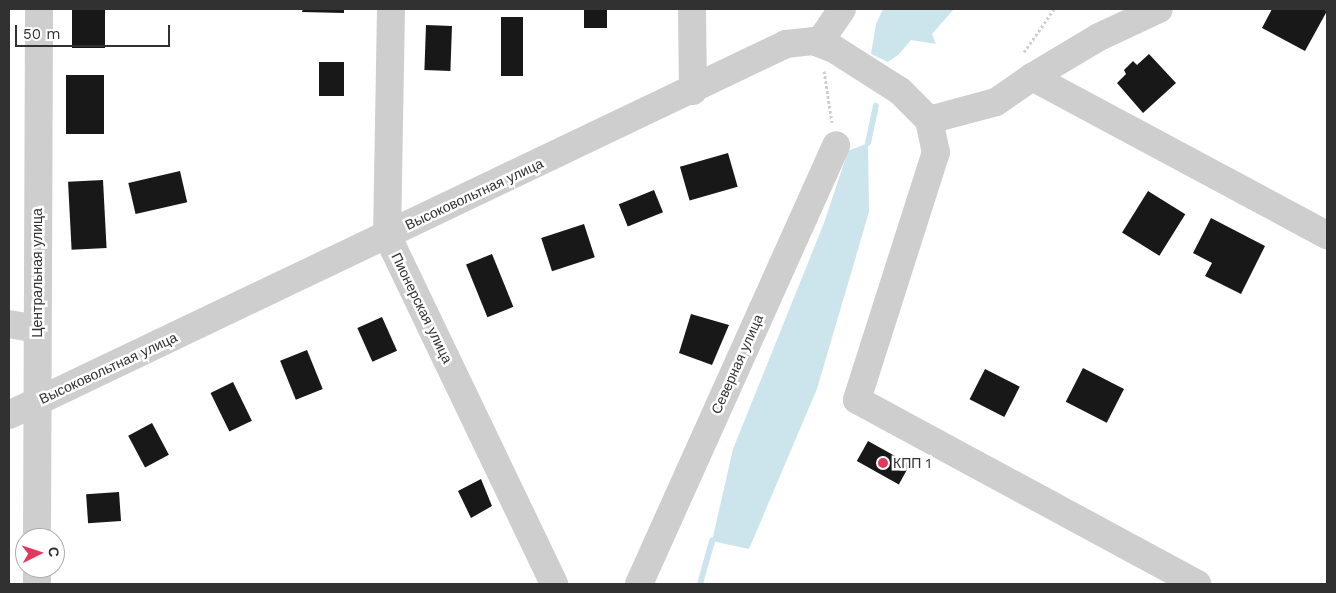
<!DOCTYPE html>
<html>
<head>
<meta charset="utf-8">
<style>
	body { margin:0 }
	#map { position:relative; width:1336px; height:593px; overflow:hidden; background:#fff; font-family:"Work Sans",sans-serif }
	div>[style] { position:absolute }
	.water>* { inset:0; background:#cce5ed }
	.stream>* { height:6px; margin:-3px; padding:0 3px; transform-origin:3px; border-radius:3px; background:#cce5ed }
	.building>* { inset:0; background:#181818; transform-origin:0 0 }
	.path>* { height:3px; margin-top:-1.5px; transform-origin:0; background:repeating-linear-gradient(90deg,#cecece 0 2.5px,transparent 0 5px) }
	.minor>* { height:28px; margin:-14px; padding:0 14px; transform-origin:14px; border-radius:14px; background:#cecece }
	.dots>* { width:14px; height:14px; translate:-50% -50%; box-sizing:border-box; border:2px solid #fff; border-radius:50% }
	span { translate:-50% -50%; white-space:nowrap; text-align:center; line-height:1.15; -webkit-text-stroke:5px #fff; paint-order:stroke }
	.street-label { font-size:14px; color:#313131 }
	.poi-label { font-size:14px; color:#313131 }
	.left { translate:0 -50%; text-align:left }
	.frame { position:absolute; inset:0; border:10px solid #313131; pointer-events:none }
	.north { position:absolute; left:15px; top:528px; width:50px; height:50px; box-sizing:border-box; background:#fff; border:1px solid #adadad; border-radius:50%; rotate:86deg; font-size:14px; font-weight:700; line-height:20px; text-align:center; color:#313131 }
	.north::after { content:''; display:block; margin:auto; width:18px; height:22px; background:#e4375d; clip-path:polygon(50% 0,100% 100%,50% 72%,0 100%) }
	.scale { position:absolute; left:15px; top:25px; width:155px; height:22px; box-sizing:border-box; border:2px solid #313131; border-top:0; padding-left:6px; font-size:15px; line-height:18px; white-space:nowrap; color:#313131; -webkit-text-stroke:4px #fff; paint-order:stroke }
</style>
</head>
<body>
<div id="map">
	<div class="water">
		<i style="clip-path:polygon(883px 9px,954px 9px,932px 34px,936px 44px,911px 40px,898px 55px,888px 62px,871px 54px,876px 24px)"></i>
		<i style="clip-path:polygon(868px 143px,869px 212px,817px 389px,749px 549px,712px 541px,733px 449px,824px 223px,848px 151px)"></i>
	</div>
	<div class="stream">
		<i style="left:868px;top:143px;width:38px;rotate:-78deg"></i>
		<i style="left:700px;top:584px;width:45px;rotate:-74.4deg"></i>
	</div>
	<div class="building">
		<i style="left:72px;top:9px;width:33px;height:39px"></i>
		<i style="clip-path:polygon(303px 9px,344px 9px,344px 13px,302px 12px)"></i>
		<i style="left:584px;top:9px;width:23px;height:19px"></i>
		<i style="clip-path:polygon(1272px 9px,1323px 9px,1327px 11px,1305px 51px,1262px 28px)"></i>
		<i style="left:501px;top:17px;width:22px;height:59px"></i>
		<i style="left:426px;top:25px;width:26px;height:45px;rotate:2deg"></i>
		<i style="clip-path:polygon(1149px 54px,1176px 83px,1143px 113px,1117px 83px,1126px 74px,1124px 70px,1133px 61px,1137px 65px)"></i>
		<i style="left:319px;top:62px;width:25px;height:34px"></i>
		<i style="left:66px;top:75px;width:38px;height:59px"></i>
		<i style="left:728px;top:153px;width:35px;height:50px;rotate:74deg"></i>
		<i style="left:180px;top:171px;width:32px;height:53px;rotate:77deg"></i>
		<i style="left:103px;top:180px;width:68px;height:35px;rotate:87deg"></i>
		<i style="left:654px;top:190px;width:24px;height:38px;rotate:68deg"></i>
		<i style="left:1148px;top:191px;width:44px;height:49px;rotate:32deg"></i>
		<i style="clip-path:polygon(1211px 218px,1265px 246px,1241px 294px,1205px 276px,1212px 263px,1193px 253px)"></i>
		<i style="left:584px;top:224px;width:35px;height:45px;rotate:72deg"></i>
		<i style="left:492px;top:254px;width:57px;height:28px;rotate:68deg"></i>
		<i style="clip-path:polygon(691px 314px,729px 325px,712px 365px,679px 353px)"></i>
		<i style="left:382px;top:317px;width:37px;height:27px;rotate:66deg"></i>
		<i style="left:307px;top:350px;width:42px;height:29px;rotate:68deg"></i>
		<i style="left:1083px;top:368px;width:46px;height:38px;rotate:27deg"></i>
		<i style="left:985px;top:369px;width:39px;height:34px;rotate:27deg"></i>
		<i style="left:233px;top:382px;width:43px;height:25px;rotate:64deg"></i>
		<i style="left:152px;top:423px;width:36px;height:27px;rotate:62deg"></i>
		<i style="left:868px;top:441px;width:48px;height:23px;rotate:29deg"></i>
		<i style="clip-path:polygon(481px 479px,492px 506px,471px 518px,458px 491px)"></i>
		<i style="left:119px;top:492px;width:29px;height:33px;rotate:86deg"></i>
	</div>
	<div class="path">
		<i style="left:1024px;top:52px;width:52px;rotate:-55.1deg"></i>
		<i style="left:824px;top:71px;width:52px;rotate:81.1deg"></i>
	</div>
	<div class="minor">
		<i style="left:391px;top:9px;width:226px;rotate:91deg"></i>
		<i style="left:387px;top:235px;width:387px;rotate:64.4deg"></i>
		<i style="left:692px;top:9px;width:82px;rotate:89.3deg"></i>
		<i style="left:819px;top:43px;width:41px;rotate:-55.9deg"></i>
		<i style="left:1032px;top:77px;width:335px;rotate:28.2deg"></i>
		<i style="left:929px;top:120px;width:33px;rotate:78deg"></i>
		<i style="left:936px;top:152px;width:260px;rotate:107.7deg"></i>
		<i style="left:857px;top:400px;width:387px;rotate:28.4deg"></i>
		<i style="left:929px;top:120px;width:69px;rotate:-15deg"></i>
		<i style="left:996px;top:102px;width:44px;rotate:-34.8deg"></i>
		<i style="left:1032px;top:77px;width:78px;rotate:-30.8deg"></i>
		<i style="left:1099px;top:37px;width:66px;rotate:-25deg"></i>
		<i style="left:9px;top:324px;width:28px;rotate:10deg"></i>
		<i style="left:9px;top:415px;width:861px;rotate:-25.52deg"></i>
		<i style="left:786px;top:44px;width:27px;rotate:-6deg"></i>
		<i style="left:813px;top:41px;width:22px;rotate:21deg"></i>
		<i style="left:834px;top:49px;width:78px;rotate:32.5deg"></i>
		<i style="left:900px;top:91px;width:41px;rotate:45deg"></i>
		<i style="left:37px;top:538px;width:529px;rotate:-89.78deg"></i>
		<i style="left:37px;top:568px;width:16px;rotate:90deg"></i>
		<i style="left:639px;top:584px;width:481px;rotate:-65.8deg"></i>
	</div>
	<div class="dots">
		<i style="left:883px;top:463px;background:#e4375d"></i>
	</div>
	<div class="street-label">
		<span style="left:474px;top:194px;rotate:-25deg">Высоковольтная улица</span>
		<span style="left:37px;top:273px;rotate:-90deg">Центральная улица</span>
		<span style="left:422px;top:308px;rotate:64deg">Пионерская улица</span>
		<span style="left:737px;top:364px;rotate:-66deg">Северная улица</span>
		<span style="left:108px;top:368px;rotate:-25deg">Высоковольтная улица</span>
	</div>
	<div class="poi-label">
		<span class="left" style="left:893px;top:463px">КПП 1</span>
	</div>
	<div class="frame"></div>
	<div class="north">С</div>
	<div class="scale">50 m</div>
</div>
</body>
</html>
